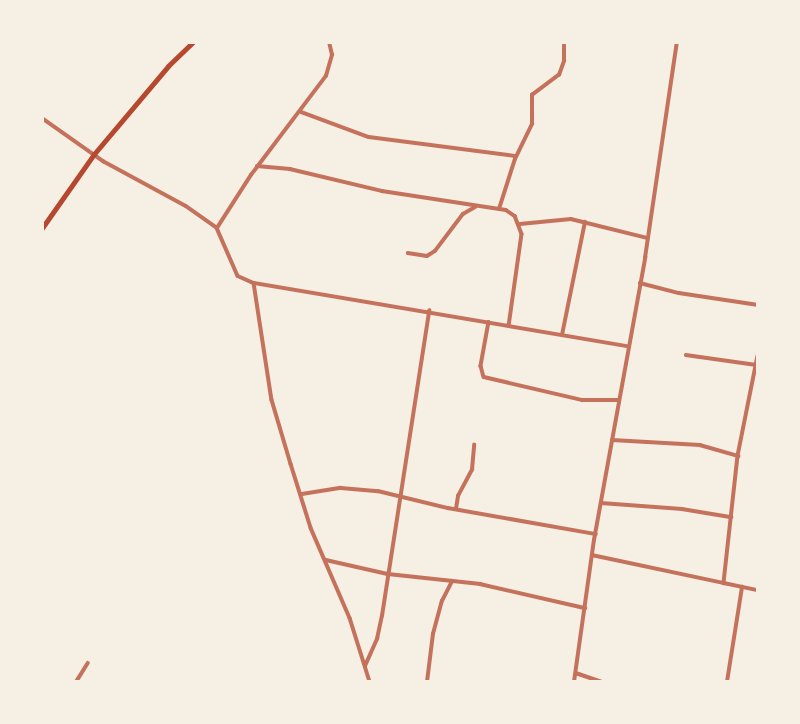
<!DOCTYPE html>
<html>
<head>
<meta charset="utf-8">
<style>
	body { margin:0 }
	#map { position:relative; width:800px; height:724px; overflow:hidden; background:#f6efe4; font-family:"Open Sans",sans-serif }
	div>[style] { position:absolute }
	.minor>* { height:3.5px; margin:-1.75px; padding:0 1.75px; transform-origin:1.75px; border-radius:1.75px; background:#c5725c }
	.trunk>* { height:5px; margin:-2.5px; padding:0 2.5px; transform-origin:2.5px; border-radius:2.5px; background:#b5482f }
	span { translate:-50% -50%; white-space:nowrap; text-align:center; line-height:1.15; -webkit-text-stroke:7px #f6efe4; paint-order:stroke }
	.frame { position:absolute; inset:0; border:44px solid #f6efe4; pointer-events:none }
</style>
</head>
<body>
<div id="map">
	<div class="minor">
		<i style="left:301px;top:112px;width:72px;rotate:20.2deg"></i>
		<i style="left:369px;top:137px;width:148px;rotate:7.4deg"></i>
		<i style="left:42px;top:118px;width:75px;rotate:35.2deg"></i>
		<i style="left:103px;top:161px;width:94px;rotate:28.5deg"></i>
		<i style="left:186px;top:206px;width:38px;rotate:35deg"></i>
		<i style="left:217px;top:228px;width:52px;rotate:66.4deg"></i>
		<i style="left:238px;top:276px;width:17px;rotate:24deg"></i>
		<i style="left:254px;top:283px;width:378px;rotate:9.6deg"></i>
		<i style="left:257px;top:166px;width:33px;rotate:5deg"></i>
		<i style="left:290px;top:169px;width:95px;rotate:13.4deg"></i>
		<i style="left:382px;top:191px;width:125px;rotate:8.7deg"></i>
		<i style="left:506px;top:210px;width:11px;rotate:34deg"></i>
		<i style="left:515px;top:216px;width:19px;rotate:69deg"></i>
		<i style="left:522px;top:234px;width:93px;rotate:98deg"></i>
		<i style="left:499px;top:209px;width:52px;rotate:-72.3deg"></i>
		<i style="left:515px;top:159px;width:39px;rotate:-64deg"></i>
		<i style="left:532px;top:124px;width:29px;rotate:-90deg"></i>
		<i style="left:532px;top:95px;width:34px;rotate:-37deg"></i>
		<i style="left:559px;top:75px;width:15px;rotate:-70deg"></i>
		<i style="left:564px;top:61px;width:19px;rotate:-90deg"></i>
		<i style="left:520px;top:224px;width:51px;rotate:-5.6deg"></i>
		<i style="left:571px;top:219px;width:79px;rotate:13.9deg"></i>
		<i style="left:217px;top:228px;width:63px;rotate:-57.3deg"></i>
		<i style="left:251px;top:175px;width:124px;rotate:-52.9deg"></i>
		<i style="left:326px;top:76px;width:22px;rotate:-74deg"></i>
		<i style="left:332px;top:55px;width:13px;rotate:-103deg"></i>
		<i style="left:408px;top:253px;width:19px;rotate:9deg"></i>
		<i style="left:427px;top:256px;width:9px;rotate:-32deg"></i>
		<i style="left:435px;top:251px;width:46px;rotate:-52.9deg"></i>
		<i style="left:463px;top:214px;width:14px;rotate:-30deg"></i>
		<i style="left:254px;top:283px;width:118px;rotate:81.3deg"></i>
		<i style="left:272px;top:400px;width:67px;rotate:73.5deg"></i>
		<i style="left:291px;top:464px;width:67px;rotate:72.6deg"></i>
		<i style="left:311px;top:528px;width:98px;rotate:66.6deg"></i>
		<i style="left:350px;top:618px;width:67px;rotate:72.6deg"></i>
		<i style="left:640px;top:283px;width:40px;rotate:14.4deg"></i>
		<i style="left:679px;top:293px;width:80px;rotate:8.6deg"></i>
		<i style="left:489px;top:322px;width:45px;rotate:100.3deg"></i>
		<i style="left:481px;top:366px;width:11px;rotate:75deg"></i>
		<i style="left:484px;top:377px;width:101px;rotate:13.2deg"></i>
		<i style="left:582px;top:400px;width:36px"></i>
		<i style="left:562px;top:335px;width:115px;rotate:-78.5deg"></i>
		<i style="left:686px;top:355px;width:71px;rotate:8.1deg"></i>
		<i style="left:758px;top:356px;width:102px;rotate:101.3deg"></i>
		<i style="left:738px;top:456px;width:128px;rotate:96.3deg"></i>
		<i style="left:724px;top:583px;width:35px;rotate:12deg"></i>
		<i style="left:612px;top:440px;width:88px;rotate:3.3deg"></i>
		<i style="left:700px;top:445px;width:40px;rotate:16deg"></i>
		<i style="left:302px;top:494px;width:39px;rotate:-9deg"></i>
		<i style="left:341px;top:488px;width:37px;rotate:5deg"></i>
		<i style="left:378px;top:491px;width:72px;rotate:13.7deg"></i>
		<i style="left:448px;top:508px;width:150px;rotate:10deg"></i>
		<i style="left:601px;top:503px;width:81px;rotate:4.2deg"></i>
		<i style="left:682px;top:509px;width:50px;rotate:9.3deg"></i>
		<i style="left:456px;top:509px;width:13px;rotate:-81deg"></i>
		<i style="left:458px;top:496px;width:30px;rotate:-62deg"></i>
		<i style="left:472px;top:470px;width:25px;rotate:-85deg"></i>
		<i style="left:592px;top:555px;width:135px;rotate:12deg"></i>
		<i style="left:326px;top:560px;width:64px;rotate:12.7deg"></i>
		<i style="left:388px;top:574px;width:93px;rotate:6.2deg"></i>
		<i style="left:480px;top:584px;width:108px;rotate:12.9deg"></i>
		<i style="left:365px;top:666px;width:30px;rotate:-66deg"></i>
		<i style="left:377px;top:639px;width:24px;rotate:-78deg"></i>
		<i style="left:382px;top:616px;width:309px;rotate:-81.2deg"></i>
		<i style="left:576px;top:673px;width:28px;rotate:19deg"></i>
		<i style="left:76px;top:682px;width:22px;rotate:-58deg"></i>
		<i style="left:427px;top:682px;width:48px;rotate:-82.9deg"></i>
		<i style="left:433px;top:634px;width:34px;rotate:-75deg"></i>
		<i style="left:442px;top:601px;width:22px;rotate:-63deg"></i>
		<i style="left:574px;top:682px;width:143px;rotate:-82deg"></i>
		<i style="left:594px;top:540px;width:287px;rotate:-79.7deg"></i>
		<i style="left:645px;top:258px;width:218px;rotate:-81.6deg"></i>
		<i style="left:727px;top:682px;width:96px;rotate:-81deg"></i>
	</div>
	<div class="trunk">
		<i style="left:42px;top:228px;width:90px;rotate:-54.9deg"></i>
		<i style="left:94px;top:154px;width:115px;rotate:-49.9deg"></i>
		<i style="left:168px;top:66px;width:35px;rotate:-44deg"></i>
	</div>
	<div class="frame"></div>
</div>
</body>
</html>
